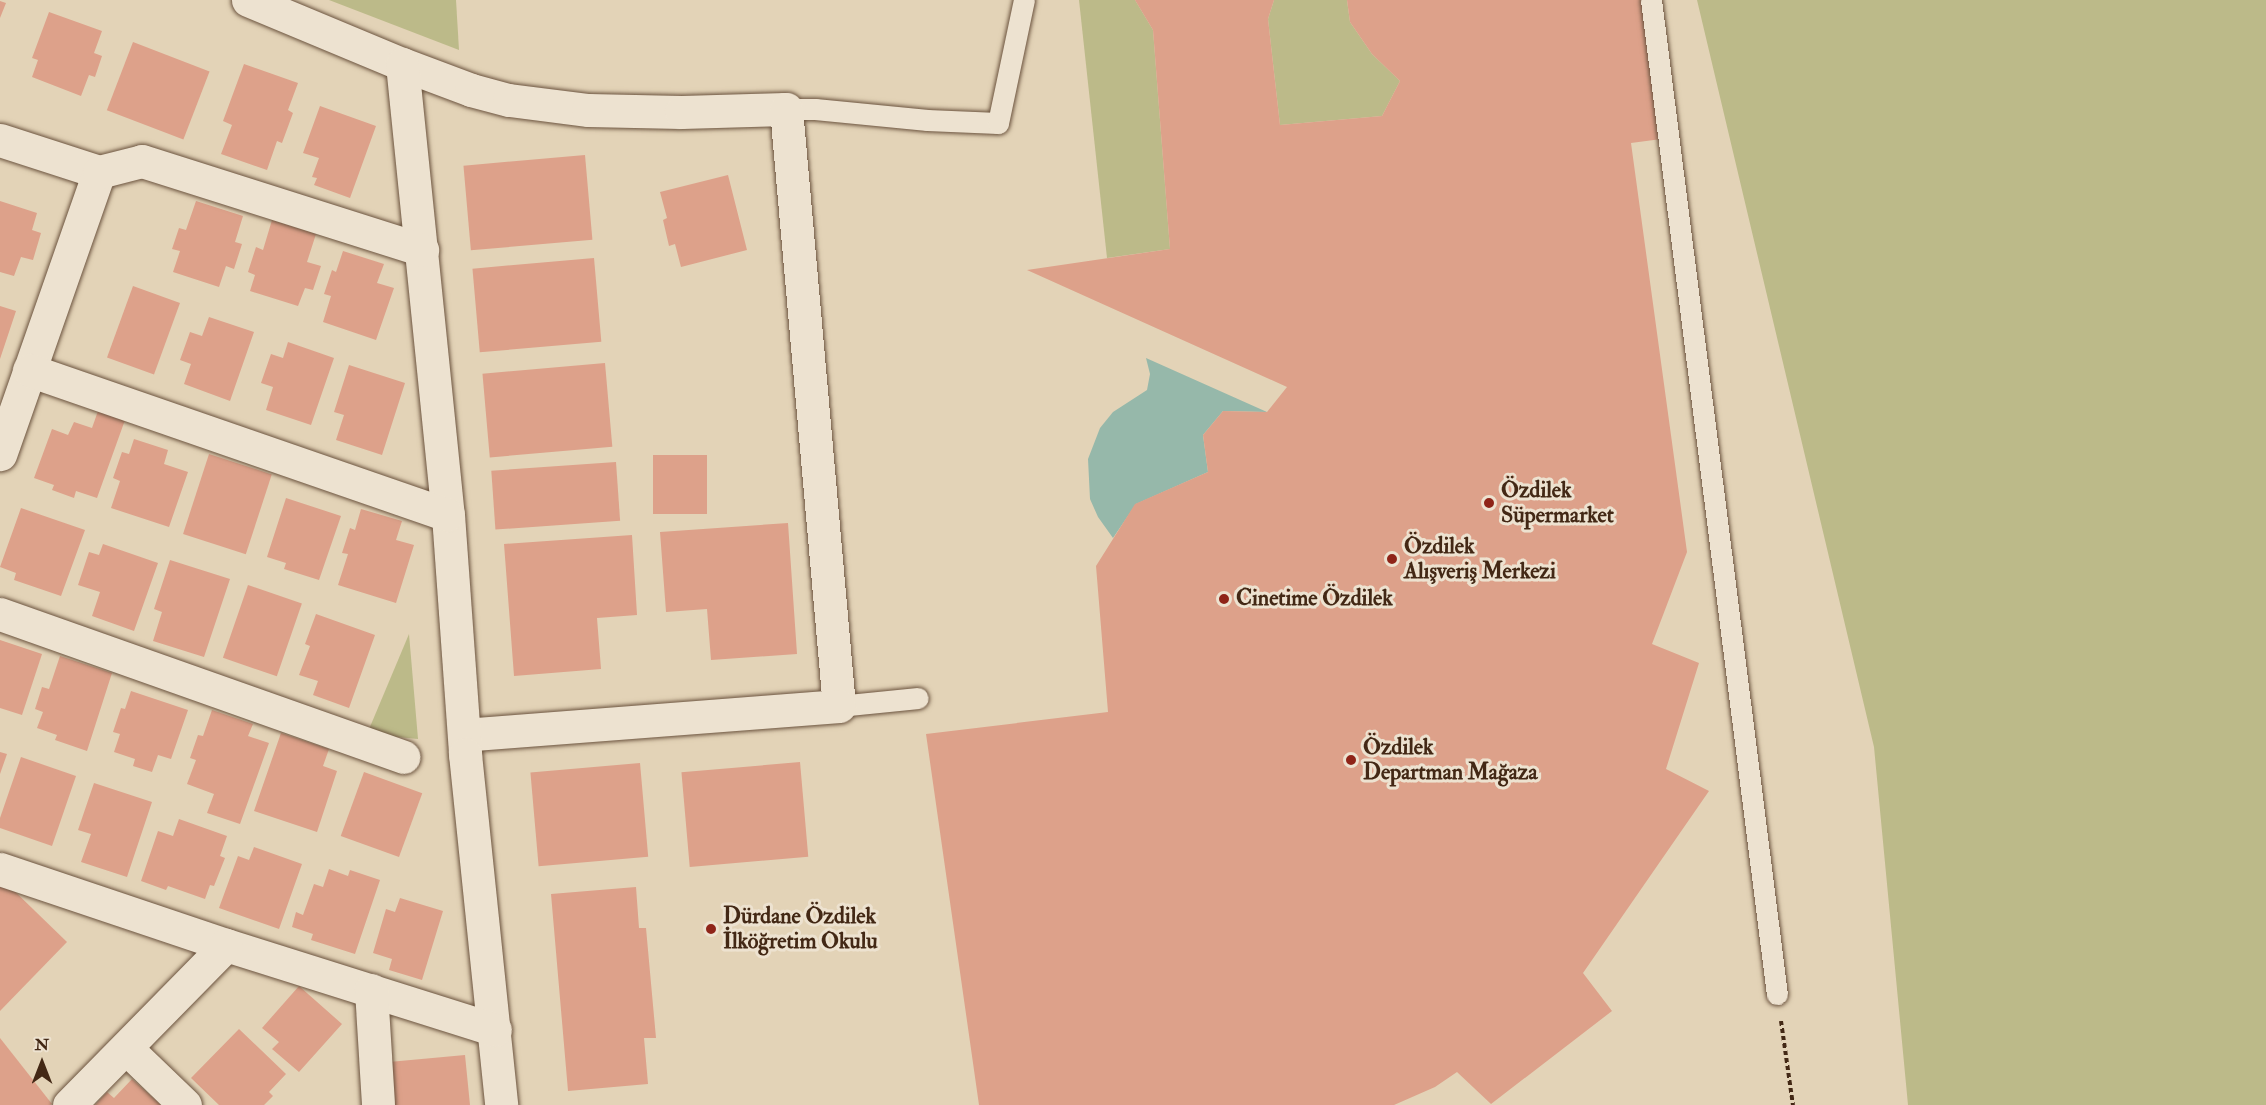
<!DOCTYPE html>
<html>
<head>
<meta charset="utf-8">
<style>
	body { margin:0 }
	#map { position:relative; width:2266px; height:1105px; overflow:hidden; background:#e3d3b7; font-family:"IM FELL Double Pica",serif }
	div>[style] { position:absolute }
	.green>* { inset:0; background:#bcba89 }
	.water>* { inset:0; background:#96b8aa }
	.building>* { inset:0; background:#dda18a; transform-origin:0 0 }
	.path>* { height:4px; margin-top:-2px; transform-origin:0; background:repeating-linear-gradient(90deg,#432815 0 4.5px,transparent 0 7.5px) }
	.roads { filter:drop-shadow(0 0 2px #6b533e) drop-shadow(0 0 2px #6b533e) }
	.lane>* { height:21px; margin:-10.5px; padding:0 10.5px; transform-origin:10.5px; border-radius:10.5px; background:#ede2d0 }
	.street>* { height:33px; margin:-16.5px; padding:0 16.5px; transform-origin:16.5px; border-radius:16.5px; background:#ede2d0 }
	.dots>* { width:16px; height:16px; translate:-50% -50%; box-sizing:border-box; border:3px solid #ede2d0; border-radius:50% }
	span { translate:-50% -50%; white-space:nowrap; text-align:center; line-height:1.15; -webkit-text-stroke:6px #ede2d0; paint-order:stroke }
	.poi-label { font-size:22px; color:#432815; font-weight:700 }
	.left { translate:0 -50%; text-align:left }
	.north { position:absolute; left:12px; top:1033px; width:60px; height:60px; -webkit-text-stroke:4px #ede2d0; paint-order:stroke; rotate:0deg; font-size:16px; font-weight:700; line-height:24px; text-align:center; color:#432815 }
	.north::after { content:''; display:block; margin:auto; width:21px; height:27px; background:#432815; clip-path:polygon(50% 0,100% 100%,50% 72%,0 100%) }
</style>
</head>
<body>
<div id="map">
	<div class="green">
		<i style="clip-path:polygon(329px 0,456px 0,459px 50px)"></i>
		<i style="clip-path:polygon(1079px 0,1135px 0,1153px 30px,1170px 249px,1107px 258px)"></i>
		<i style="clip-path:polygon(1274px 0,1347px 0,1350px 22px,1372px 54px,1400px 81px,1382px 116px,1280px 125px,1268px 19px)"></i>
		<i style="clip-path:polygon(1697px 0,2266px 0,2266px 1105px,1908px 1105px,1874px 747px)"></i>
		<i style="clip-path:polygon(409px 634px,418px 739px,367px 734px)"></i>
	</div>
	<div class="water">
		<i style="clip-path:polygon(1146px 358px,1267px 412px,1223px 411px,1203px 435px,1208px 472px,1136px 504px,1113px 538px,1098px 517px,1090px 499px,1088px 459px,1100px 428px,1113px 412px,1147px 390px,1150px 374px)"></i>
	</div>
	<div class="building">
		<i style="clip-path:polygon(1135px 0,1274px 0,1268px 19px,1280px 125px,1382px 116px,1400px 81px,1372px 54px,1350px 22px,1347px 0,1651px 0,1669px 138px,1631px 143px,1687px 552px,1652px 644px,1699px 663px,1666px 769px,1709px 791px,1583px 973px,1612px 1011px,1491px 1104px,1457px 1072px,1435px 1087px,1394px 1105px,979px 1105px,926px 734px,1108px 712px,1096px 566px,1135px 504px,1208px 472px,1203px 435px,1223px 411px,1267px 412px,1287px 387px,1027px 270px,1170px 249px,1153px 30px)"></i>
		<i style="clip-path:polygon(0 1px,6px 3px,0 18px)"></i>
		<i style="clip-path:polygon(49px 12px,102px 31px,94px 53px,102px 56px,95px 77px,89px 75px,81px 96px,32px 77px,38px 60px,32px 58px)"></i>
		<i style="left:133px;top:42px;width:82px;height:73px;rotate:21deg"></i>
		<i style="clip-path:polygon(244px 64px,298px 83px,288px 110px,293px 113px,282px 143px,277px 141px,267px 170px,221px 154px,232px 125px,223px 121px)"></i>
		<i style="clip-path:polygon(320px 106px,376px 126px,350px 198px,314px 185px,317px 178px,312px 177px,319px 158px,303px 153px)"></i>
		<i style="left:585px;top:155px;width:85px;height:122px;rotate:85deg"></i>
		<i style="clip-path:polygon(728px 175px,747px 250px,681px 267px,675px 244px,669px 246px,663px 220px,667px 218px,660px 192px)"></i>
		<i style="clip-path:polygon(0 201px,37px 213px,32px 230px,41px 233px,33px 260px,21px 257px,14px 276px,0 272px)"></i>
		<i style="clip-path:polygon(196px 201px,243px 216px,235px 242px,242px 244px,234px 269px,226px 266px,219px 287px,173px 272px,180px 251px,172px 249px,179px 228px,186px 230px)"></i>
		<i style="clip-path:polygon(272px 220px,316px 234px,307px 262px,321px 266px,313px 290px,305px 288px,298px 306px,250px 291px,255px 275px,248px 272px,256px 247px,263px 250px)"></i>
		<i style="clip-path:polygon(343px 251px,384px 264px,377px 283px,394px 288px,376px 340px,323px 322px,331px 296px,324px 294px,332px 270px,336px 272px)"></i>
		<i style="left:594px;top:258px;width:84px;height:122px;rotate:85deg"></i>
		<i style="left:133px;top:286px;width:50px;height:76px;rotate:20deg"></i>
		<i style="clip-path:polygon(0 306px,16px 311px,0 359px)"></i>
		<i style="clip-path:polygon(209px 317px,254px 332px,230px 401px,184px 384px,191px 364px,180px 360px,190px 332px,202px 336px)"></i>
		<i style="clip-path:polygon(288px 342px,334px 358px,311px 425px,266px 410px,273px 387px,261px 383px,271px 354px,283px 358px)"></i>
		<i style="left:605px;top:363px;width:84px;height:123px;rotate:85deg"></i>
		<i style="clip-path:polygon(349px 365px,405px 383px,382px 455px,336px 440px,344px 415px,334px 412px)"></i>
		<i style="clip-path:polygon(98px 411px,125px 420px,97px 498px,76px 491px,74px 498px,52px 490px,54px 485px,34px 478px,52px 429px,68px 435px,74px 422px,92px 428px)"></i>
		<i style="clip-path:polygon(134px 439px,168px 450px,164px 464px,188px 472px,169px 527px,111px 508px,120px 481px,113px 478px,122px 452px,129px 454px)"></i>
		<i style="left:209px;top:454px;width:66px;height:84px;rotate:18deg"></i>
		<i style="left:653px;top:455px;width:54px;height:59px"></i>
		<i style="left:616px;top:462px;width:59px;height:125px;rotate:86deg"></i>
		<i style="clip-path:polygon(286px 498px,341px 516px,319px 580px,284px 569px,286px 563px,267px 557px)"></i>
		<i style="clip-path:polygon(21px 508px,85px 530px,61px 596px,14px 580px,16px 573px,0 567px)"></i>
		<i style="clip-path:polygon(361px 509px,402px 521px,396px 540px,414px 545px,396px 603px,338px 585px,348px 554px,342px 553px,350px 528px,355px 530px)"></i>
		<i style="clip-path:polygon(788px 523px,797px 654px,711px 660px,707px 609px,666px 612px,660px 532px)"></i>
		<i style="clip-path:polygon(632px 535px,637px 615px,597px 618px,601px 669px,514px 676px,504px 544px)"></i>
		<i style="clip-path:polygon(103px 544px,158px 563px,134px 631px,92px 616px,100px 592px,78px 585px,89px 552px,99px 555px)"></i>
		<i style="clip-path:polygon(170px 560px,230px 579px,204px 657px,153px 641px,162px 612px,154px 609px)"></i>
		<i style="left:248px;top:585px;width:57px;height:77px;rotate:19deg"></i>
		<i style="clip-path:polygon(316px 614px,375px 635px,349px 708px,313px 695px,318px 681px,299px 675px,310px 646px,305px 644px)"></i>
		<i style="clip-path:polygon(0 640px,42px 654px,22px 715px,0 708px)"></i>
		<i style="clip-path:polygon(60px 656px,112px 673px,87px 751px,55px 740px,57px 735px,37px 728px,43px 712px,35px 709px,42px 687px,49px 689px)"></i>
		<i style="clip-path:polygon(131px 691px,188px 710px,171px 759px,158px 755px,152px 772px,133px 766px,135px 759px,114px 752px,120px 734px,113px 732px,121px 708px,125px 709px)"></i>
		<i style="clip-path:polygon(212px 710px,253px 724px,248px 736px,269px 743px,240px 824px,207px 813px,214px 794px,187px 784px,196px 760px,190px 758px,198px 735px,203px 736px)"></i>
		<i style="clip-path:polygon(281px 733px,329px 749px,323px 766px,337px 771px,317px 832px,254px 811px)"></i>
		<i style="clip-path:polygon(0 752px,7px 754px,0 774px)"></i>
		<i style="clip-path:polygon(21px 757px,76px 776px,52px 846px,0 828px,0 818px)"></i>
		<i style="left:800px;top:762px;width:95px;height:119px;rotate:85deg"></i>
		<i style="left:640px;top:763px;width:94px;height:110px;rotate:85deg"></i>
		<i style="left:364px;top:772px;width:62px;height:68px;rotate:20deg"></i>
		<i style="clip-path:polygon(94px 783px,152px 802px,127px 877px,81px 862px,91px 834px,78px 830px)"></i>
		<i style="clip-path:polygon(179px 819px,227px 836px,220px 856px,225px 858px,214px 886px,210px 885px,205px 899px,168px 886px,166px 890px,141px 881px,158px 831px,173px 836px)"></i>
		<i style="clip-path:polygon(254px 847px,302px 864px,279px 929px,219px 908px,238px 856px,249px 860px)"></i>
		<i style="clip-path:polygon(329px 869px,348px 876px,350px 870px,380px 880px,355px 954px,311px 940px,313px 934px,292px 927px,296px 912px,303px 915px,314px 884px,323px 887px)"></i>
		<i style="clip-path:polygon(2px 879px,67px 942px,0 1011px,0 881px)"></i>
		<i style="clip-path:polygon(636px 887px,639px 928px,646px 928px,656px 1038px,644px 1038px,648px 1084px,568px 1091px,551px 894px)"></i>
		<i style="clip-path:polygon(400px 898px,443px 911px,422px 980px,389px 970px,392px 959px,373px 953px,386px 909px,395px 912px)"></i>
		<i style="clip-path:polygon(299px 986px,342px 1024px,299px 1072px,272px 1049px,279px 1042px,262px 1028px)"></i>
		<i style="clip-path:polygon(239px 1029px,286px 1074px,269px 1092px,273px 1096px,264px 1105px,219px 1105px,191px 1078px)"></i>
		<i style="clip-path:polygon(0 1038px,52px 1104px,50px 1105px,0 1105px)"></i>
		<i style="clip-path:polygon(465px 1055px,470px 1105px,393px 1105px,389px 1062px)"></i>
		<i style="clip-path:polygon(132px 1079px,161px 1105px,95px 1105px,107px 1092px,114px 1098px)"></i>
	</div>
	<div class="path">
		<i style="left:1781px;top:1021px;width:85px;rotate:81.9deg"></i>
	</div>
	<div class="roads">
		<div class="lane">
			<i style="left:1651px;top:0;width:1002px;rotate:82.78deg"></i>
			<i style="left:786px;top:109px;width:29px"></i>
			<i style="left:815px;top:109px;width:113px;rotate:5.6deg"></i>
			<i style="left:927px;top:120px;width:71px;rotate:2.4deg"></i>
			<i style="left:998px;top:123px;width:126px;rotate:-78.1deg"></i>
			<i style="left:839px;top:706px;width:79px;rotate:-5.8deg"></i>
		</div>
		<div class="street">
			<i style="left:248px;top:0;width:167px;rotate:22.6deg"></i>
			<i style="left:402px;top:64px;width:74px;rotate:20.6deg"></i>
			<i style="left:471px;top:90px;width:39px;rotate:15deg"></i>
			<i style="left:509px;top:100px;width:80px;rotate:7.2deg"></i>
			<i style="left:588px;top:110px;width:93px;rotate:1.2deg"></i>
			<i style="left:681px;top:112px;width:105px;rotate:-1.6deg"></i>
			<i style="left:786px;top:109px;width:599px;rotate:84.93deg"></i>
			<i style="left:839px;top:706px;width:376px;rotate:175.6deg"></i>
			<i style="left:402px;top:64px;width:453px;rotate:84.2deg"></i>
			<i style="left:448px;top:515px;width:240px;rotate:85.9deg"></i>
			<i style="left:465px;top:754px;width:353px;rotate:84.1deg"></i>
			<i style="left:0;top:140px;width:104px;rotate:17.9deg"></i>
			<i style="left:99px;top:172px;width:299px;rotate:109.3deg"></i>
			<i style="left:99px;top:172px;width:44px;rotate:-14.3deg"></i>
			<i style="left:142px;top:161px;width:294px;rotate:17.6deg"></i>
			<i style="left:29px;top:370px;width:443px;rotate:19.1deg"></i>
			<i style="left:0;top:614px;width:428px;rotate:19.5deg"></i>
			<i style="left:0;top:869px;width:238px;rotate:18.6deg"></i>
			<i style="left:226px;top:945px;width:282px;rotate:17.5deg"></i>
			<i style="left:371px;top:990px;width:115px;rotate:86.5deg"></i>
			<i style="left:126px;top:1048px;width:82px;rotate:44deg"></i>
			<i style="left:69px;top:1105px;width:224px;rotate:-45.5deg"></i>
		</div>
	</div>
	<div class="dots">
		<i style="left:1489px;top:503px;background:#8f2418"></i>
		<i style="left:1392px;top:559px;background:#8f2418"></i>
		<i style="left:1224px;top:599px;background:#8f2418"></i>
		<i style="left:1351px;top:760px;background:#8f2418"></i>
		<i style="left:711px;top:929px;background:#8f2418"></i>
	</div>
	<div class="poi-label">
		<span class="left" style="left:1501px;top:503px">Özdilek<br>Süpermarket</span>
		<span class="left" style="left:1404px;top:559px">Özdilek<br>Alışveriş Merkezi</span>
		<span class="left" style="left:1236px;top:599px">Cinetime Özdilek</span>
		<span class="left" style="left:1363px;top:760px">Özdilek<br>Departman Mağaza</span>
		<span class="left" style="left:723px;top:929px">Dürdane Özdilek<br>İlköğretim Okulu</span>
	</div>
	<div class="north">N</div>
</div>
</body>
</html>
